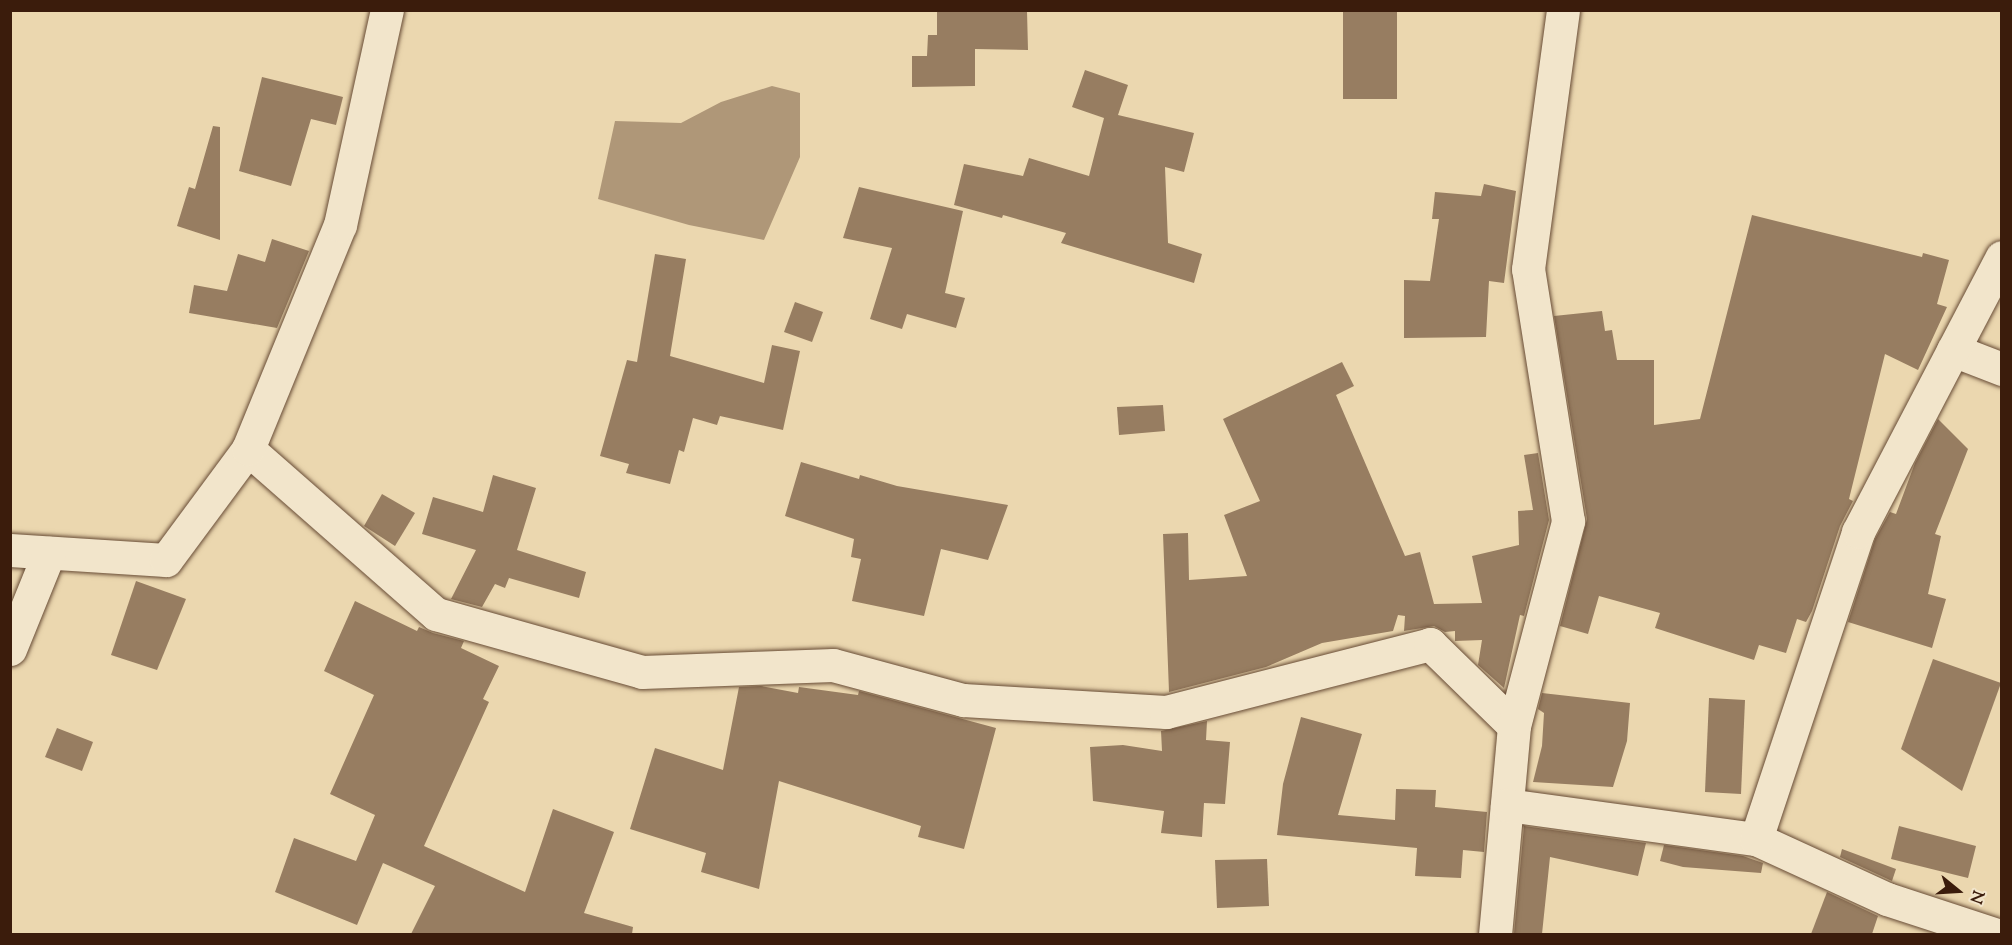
<!DOCTYPE html>
<html>
<head>
<meta charset="utf-8">
<style>
  body { margin:0 }
  #map { position:relative; width:2012px; height:945px; overflow:hidden; background:#ebd7af; font-family:"Sorts Mill Goudy",serif }
  div>[style] { position:absolute }
  .water>* { inset:0; background:#af9778 }
  .building>* { inset:0; background:#977d61 }
  .roads { filter:drop-shadow(0 0 2px #674b35) drop-shadow(0 0 2px #674b35) }
  .minor>* { height:33px; margin:-16.5px; padding:0 16.5px; transform-origin:16.5px; border-radius:16.5px; background:#f2e5cb }
  span { translate:-50% -50%; white-space:nowrap; text-align:center; line-height:1.15; -webkit-text-stroke:5px #f2e5cb; paint-order:stroke }
  .frame { position:absolute; inset:0; border:12px solid #3b1c0c; pointer-events:none }
  .north { position:absolute; left:1928px; top:861px; width:60px; height:60px; -webkit-text-stroke:4px #f2e5cb; paint-order:stroke; rotate:108deg; font-size:16px; font-weight:700; line-height:24px; text-align:center; color:#3b1c0c }
  .north::after { content:''; display:block; margin:auto; width:21px; height:27px; background:#3b1c0c; clip-path:polygon(50% 0,100% 100%,50% 72%,0 100%) }
</style>
</head>
<body>
<div id="map">
  <div class="water">
    <div style="clip-path:polygon(772px 86px,800px 93px,800px 157px,764px 240px,689px 225px,598px 199px,615px 121px,681px 123px,721px 102px)"></div>
  </div>
  <div class="building">
    <div style="clip-path:polygon(937px 10px,1027px 11px,1028px 50px,975px 49px,975px 86px,912px 87px,912px 56px,927px 56px,928px 35px,937px 35px)"></div>
    <div style="clip-path:polygon(1343px 10px,1397px 10px,1397px 99px,1343px 99px)"></div>
    <div style="clip-path:polygon(1085px 70px,1128px 85px,1118px 115px,1194px 133px,1184px 172px,1165px 167px,1168px 243px,1202px 254px,1194px 283px,1061px 243px,1066px 233px,1003px 215px,1002px 218px,954px 205px,964px 164px,1023px 176px,1029px 158px,1089px 176px,1104px 118px,1072px 107px)"></div>
    <div style="clip-path:polygon(262px 77px,343px 97px,336px 125px,311px 119px,291px 186px,239px 171px)"></div>
    <div style="clip-path:polygon(213px 126px,220px 127px,220px 240px,177px 226px,189px 187px,195px 189px)"></div>
    <div style="clip-path:polygon(1484px 184px,1516px 191px,1504px 283px,1489px 281px,1486px 337px,1404px 338px,1404px 280px,1430px 281px,1439px 219px,1432px 219px,1435px 192px,1481px 196px)"></div>
    <div style="clip-path:polygon(859px 187px,963px 211px,945px 293px,965px 298px,956px 328px,907px 314px,902px 329px,870px 319px,892px 248px,843px 238px)"></div>
    <div style="clip-path:polygon(1752px 215px,1922px 257px,1923px 253px,1949px 260px,1937px 304px,1947px 307px,1918px 370px,1885px 354px,1849px 499px,1853px 501px,1840px 526px,1812px 611px,1806px 622px,1797px 619px,1786px 653px,1759px 645px,1754px 660px,1655px 628px,1660px 613px,1599px 596px,1588px 634px,1560px 626px,1587px 519px,1554px 316px,1602px 311px,1605px 331px,1612px 330px,1617px 360px,1654px 360px,1654px 425px,1700px 419px)"></div>
    <div style="clip-path:polygon(272px 239px,309px 251px,277px 328px,189px 313px,194px 285px,227px 291px,238px 254px,265px 262px)"></div>
    <div style="clip-path:polygon(655px 254px,686px 259px,670px 356px,764px 383px,772px 345px,800px 351px,783px 430px,720px 416px,717px 425px,693px 418px,684px 452px,679px 450px,670px 484px,626px 473px,629px 464px,600px 456px,627px 360px,637px 362px)"></div>
    <div style="clip-path:polygon(795px 302px,823px 312px,812px 342px,784px 332px)"></div>
    <div style="clip-path:polygon(1342px 362px,1354px 386px,1336px 395px,1405px 556px,1420px 552px,1434px 604px,1482px 603px,1472px 556px,1519px 545px,1518px 511px,1533px 510px,1524px 455px,1538px 453px,1549px 520px,1524px 616px,1520px 615px,1504px 688px,1478px 665px,1482px 640px,1455px 641px,1455px 631px,1445px 632px,1434px 626px,1404px 631px,1405px 616px,1398px 615px,1393px 631px,1322px 643px,1266px 667px,1169px 692px,1163px 534px,1188px 533px,1189px 580px,1247px 576px,1224px 515px,1260px 501px,1223px 419px)"></div>
    <div style="clip-path:polygon(1163px 405px,1165px 431px,1119px 435px,1117px 407px)"></div>
    <div style="clip-path:polygon(1938px 419px,1968px 449px,1935px 534px,1941px 536px,1928px 594px,1946px 599px,1932px 648px,1848px 622px,1875px 539px,1890px 512px,1896px 514px,1915px 463px)"></div>
    <div style="clip-path:polygon(801px 462px,859px 479px,860px 475px,897px 486px,1008px 505px,988px 560px,941px 549px,924px 616px,852px 601px,861px 559px,851px 557px,854px 539px,785px 516px)"></div>
    <div style="clip-path:polygon(493px 475px,536px 488px,517px 550px,586px 572px,579px 598px,509px 578px,505px 588px,495px 584px,482px 607px,451px 599px,476px 550px,422px 534px,433px 497px,483px 512px)"></div>
    <div style="clip-path:polygon(382px 494px,415px 513px,395px 546px,364px 526px)"></div>
    <div style="clip-path:polygon(136px 581px,186px 599px,157px 670px,111px 655px)"></div>
    <div style="clip-path:polygon(355px 601px,417px 631px,419px 627px,433px 633px,464px 641px,461px 648px,499px 666px,483px 699px,489px 702px,424px 846px,525px 892px,553px 809px,614px 832px,584px 913px,633px 927px,632px 934px,411px 934px,435px 886px,383px 863px,357px 925px,275px 892px,294px 838px,356px 861px,375px 815px,330px 794px,374px 695px,324px 671px)"></div>
    <div style="clip-path:polygon(1933px 659px,2001px 683px,1962px 791px,1901px 749px)"></div>
    <div style="clip-path:polygon(761px 686px,798px 693px,799px 687px,858px 695px,859px 691px,996px 728px,964px 849px,918px 837px,921px 826px,779px 781px,759px 889px,701px 872px,706px 853px,630px 829px,655px 748px,723px 770px,739px 687px)"></div>
    <div style="clip-path:polygon(1542px 693px,1630px 703px,1627px 741px,1613px 787px,1533px 782px,1542px 746px,1544px 713px,1538px 709px)"></div>
    <div style="clip-path:polygon(1709px 698px,1745px 700px,1741px 794px,1705px 792px)"></div>
    <div style="clip-path:polygon(1301px 717px,1362px 734px,1338px 815px,1395px 820px,1396px 789px,1436px 790px,1435px 807px,1487px 812px,1484px 852px,1463px 850px,1461px 878px,1415px 876px,1417px 848px,1277px 835px,1283px 784px)"></div>
    <div style="clip-path:polygon(1207px 721px,1206px 740px,1230px 742px,1225px 804px,1204px 803px,1202px 837px,1161px 833px,1164px 811px,1093px 801px,1090px 747px,1123px 745px,1162px 751px,1161px 731px)"></div>
    <div style="clip-path:polygon(57px 728px,93px 742px,82px 771px,45px 757px)"></div>
    <div style="clip-path:polygon(1524px 826px,1646px 843px,1638px 876px,1550px 857px,1542px 934px,1514px 934px)"></div>
    <div style="clip-path:polygon(1899px 826px,1976px 846px,1968px 878px,1891px 859px)"></div>
    <div style="clip-path:polygon(1664px 845px,1743px 856px,1763px 863px,1761px 873px,1683px 867px,1660px 861px)"></div>
    <div style="clip-path:polygon(1842px 849px,1896px 869px,1892px 881px,1840px 857px)"></div>
    <div style="clip-path:polygon(1267px 859px,1269px 906px,1217px 908px,1215px 860px)"></div>
    <div style="clip-path:polygon(1827px 892px,1878px 916px,1872px 934px,1811px 934px)"></div>
  </div>
  <div class="roads">
    <div class="minor">
      <div style="left:1953px;top:350px;width:53px;rotate:21.2deg"></div>
      <div style="left:248px;top:449px;width:250px;rotate:41.3deg"></div>
      <div style="left:436px;top:614px;width:214px;rotate:15.7deg"></div>
      <div style="left:642px;top:672px;width:191px;rotate:-2.1deg"></div>
      <div style="left:833px;top:665px;width:135px;rotate:15.1deg"></div>
      <div style="left:963px;top:700px;width:203px;rotate:3.4deg"></div>
      <div style="left:1166px;top:712px;width:273px;rotate:-14.4deg"></div>
      <div style="left:1430px;top:644px;width:117px;rotate:44.3deg"></div>
      <div style="left:1514px;top:726px;width:209px;rotate:95.2deg"></div>
      <div style="left:10px;top:550px;width:156px;rotate:3.7deg"></div>
      <div style="left:166px;top:560px;width:138px;rotate:-53.5deg"></div>
      <div style="left:248px;top:449px;width:242px;rotate:-67.7deg"></div>
      <div style="left:340px;top:225px;width:220px;rotate:-77.7deg"></div>
      <div style="left:10px;top:649px;width:104px;rotate:-67.9deg"></div>
      <div style="left:1514px;top:726px;width:212px;rotate:-75.2deg"></div>
      <div style="left:1568px;top:521px;width:255px;rotate:-99deg"></div>
      <div style="left:1528px;top:269px;width:261px;rotate:-82.3deg"></div>
      <div style="left:1507px;top:805px;width:251px;rotate:7.8deg"></div>
      <div style="left:1756px;top:839px;width:144px;rotate:24.6deg"></div>
      <div style="left:1887px;top:899px;width:113px;rotate:18.1deg"></div>
      <div style="left:1756px;top:839px;width:324px;rotate:-71.6deg"></div>
      <div style="left:1858px;top:532px;width:310px;rotate:-62.4deg"></div>
    </div>
  </div>
  <div class="frame"></div>
  <div class="north">N</div>
</div>
</body>
</html>
